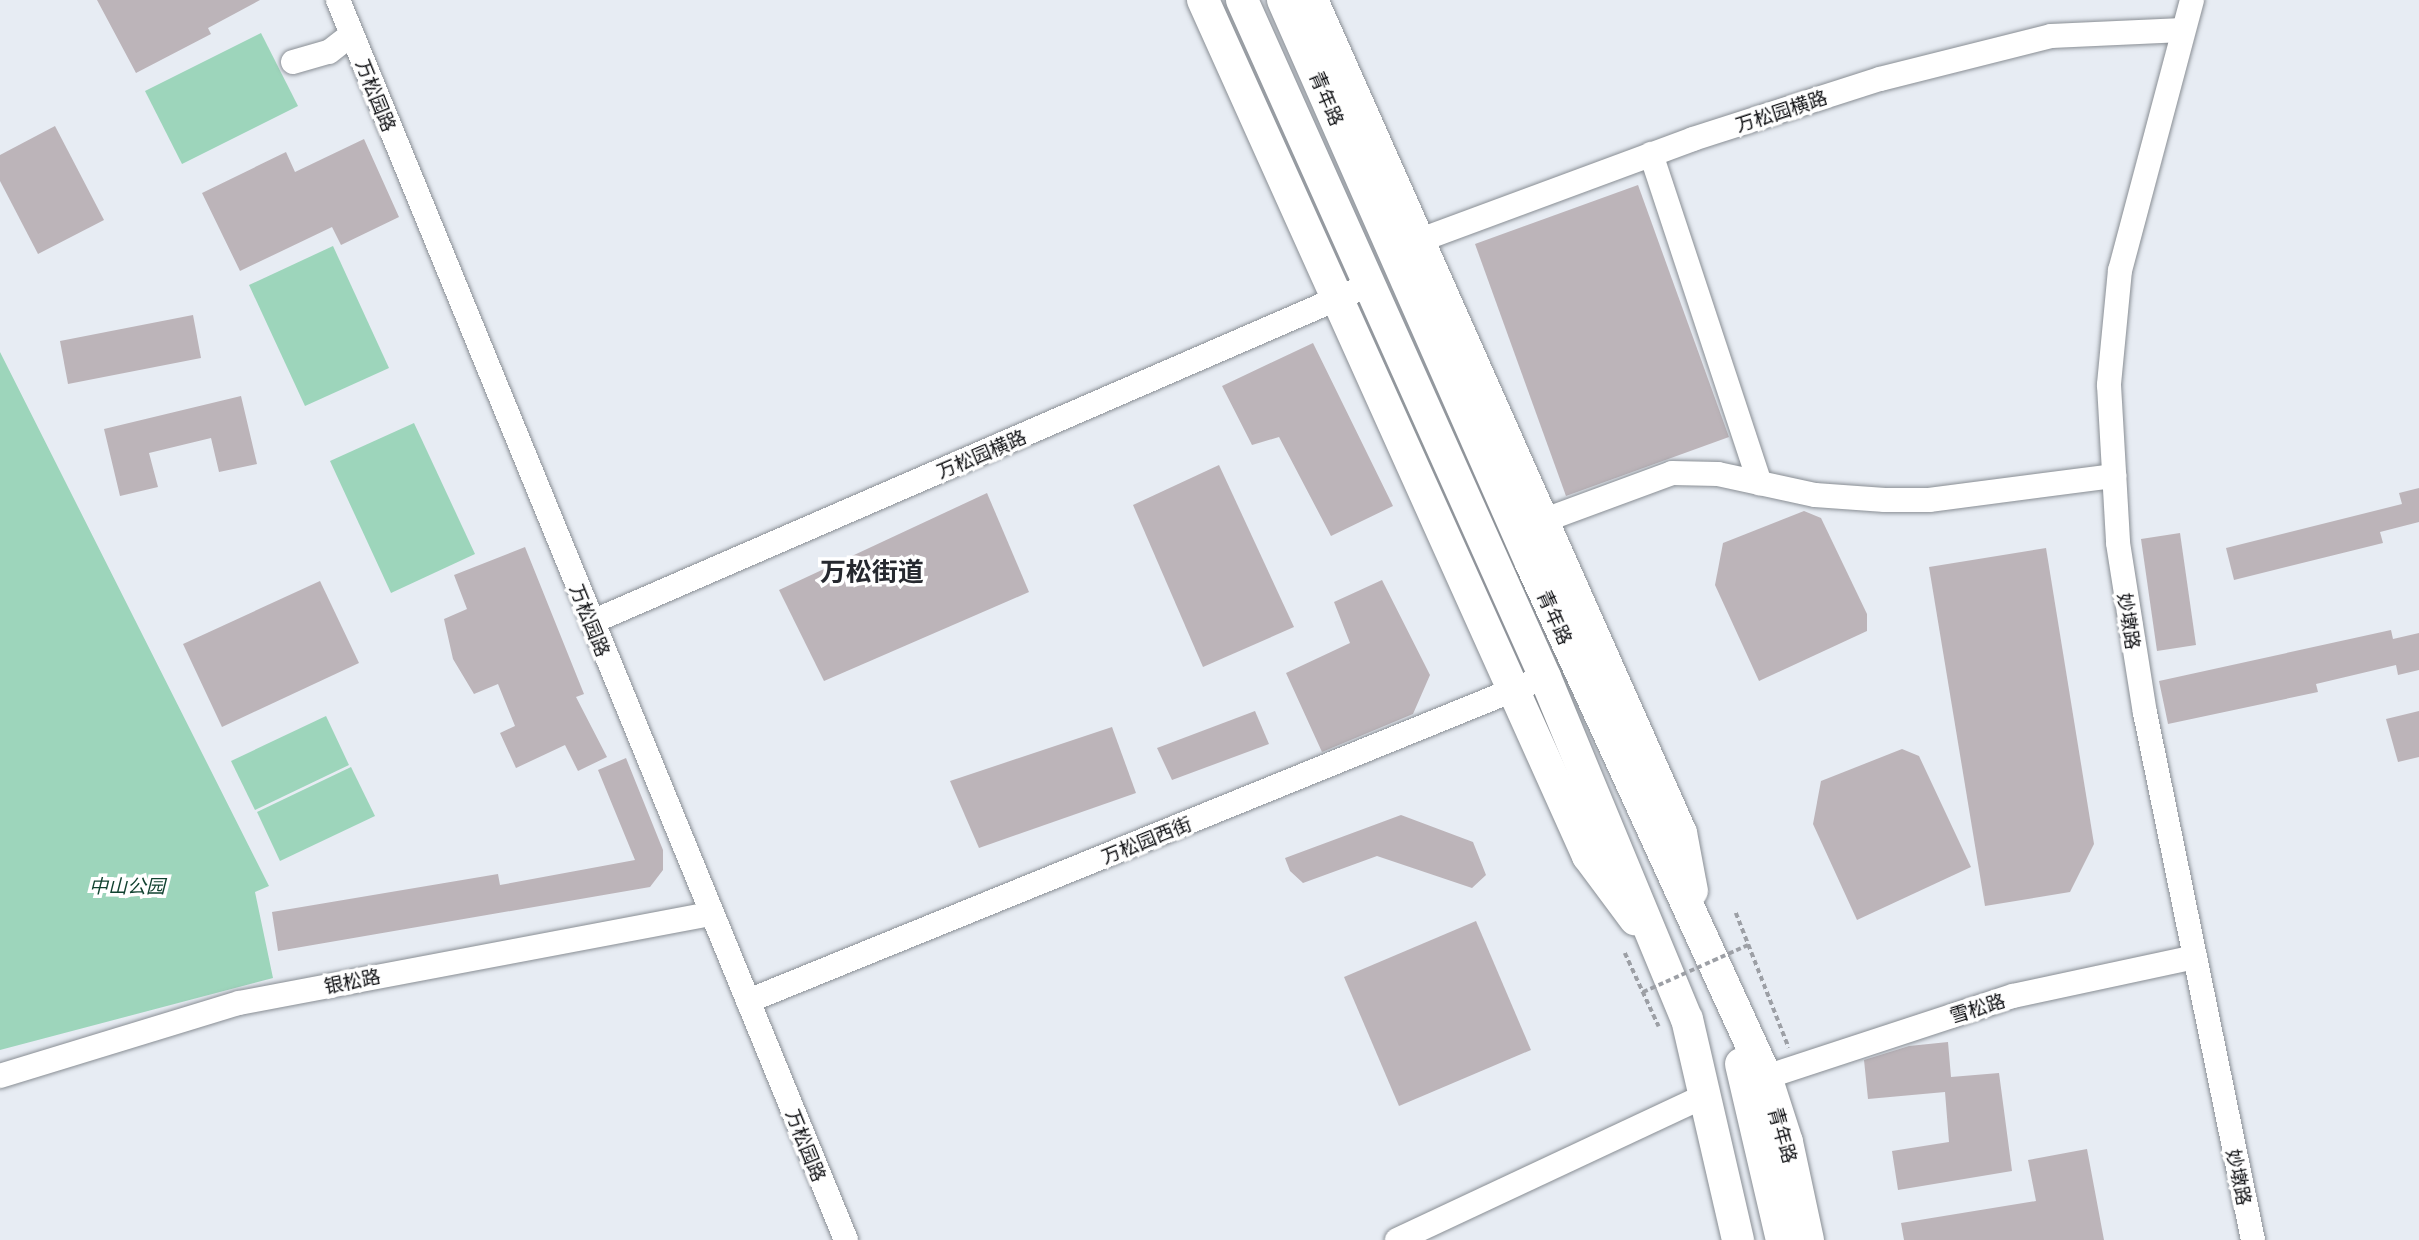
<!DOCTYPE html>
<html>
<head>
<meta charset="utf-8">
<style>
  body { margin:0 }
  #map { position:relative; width:2419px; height:1240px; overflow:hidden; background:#e7ecf3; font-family:Georgia,"Noto Sans SC",serif }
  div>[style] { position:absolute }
  .green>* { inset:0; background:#9dd5bb }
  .building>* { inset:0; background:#bcb4b9 }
  .path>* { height:3.5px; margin-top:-1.75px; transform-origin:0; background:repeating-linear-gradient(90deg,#9c9fa5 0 5px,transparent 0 8.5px) }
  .roads { filter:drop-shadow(0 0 2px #898e94) drop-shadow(0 0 2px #898e94) }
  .minor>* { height:24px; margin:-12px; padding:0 12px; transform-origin:12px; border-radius:12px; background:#fff }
  .major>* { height:32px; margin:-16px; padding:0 16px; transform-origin:16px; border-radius:16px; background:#fff }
  .path-bridge>* { height:3.5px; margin-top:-1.75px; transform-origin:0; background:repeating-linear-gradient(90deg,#9c9fa5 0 5px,transparent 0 8.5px) }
  span { translate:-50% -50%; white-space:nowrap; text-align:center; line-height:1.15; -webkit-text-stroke:7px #fff; paint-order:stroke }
  .street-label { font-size:19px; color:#0e0f12 }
  .park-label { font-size:19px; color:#114230; font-style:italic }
  .district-label { font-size:26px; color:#26292f; font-weight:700 }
</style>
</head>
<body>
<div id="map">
  <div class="green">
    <div style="clip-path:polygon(261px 33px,298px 106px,182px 164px,145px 91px)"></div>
    <div style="clip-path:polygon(333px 246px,389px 368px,305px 406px,249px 285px)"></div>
    <div style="clip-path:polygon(0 352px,269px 886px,255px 892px,273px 978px,0 1050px)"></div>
    <div style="clip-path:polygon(414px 423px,475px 554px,391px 593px,330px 461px)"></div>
    <div style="clip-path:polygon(326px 716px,349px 765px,255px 810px,231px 761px)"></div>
    <div style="clip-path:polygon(351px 767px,375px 816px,280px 861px,257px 812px)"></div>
  </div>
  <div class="building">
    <div style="clip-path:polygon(97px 0,260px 0,208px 28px,211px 34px,136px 73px)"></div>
    <div style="clip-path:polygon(55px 126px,104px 220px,38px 254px,0 181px,0 155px)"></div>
    <div style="clip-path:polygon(364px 139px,399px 217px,341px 245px,332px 227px,240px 271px,202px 193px,286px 152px,295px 172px)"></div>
    <div style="clip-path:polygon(1638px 185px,1729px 437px,1566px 496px,1475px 244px)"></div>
    <div style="clip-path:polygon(193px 315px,201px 358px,68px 384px,60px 341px)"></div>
    <div style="clip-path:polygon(1313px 343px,1393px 506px,1331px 536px,1279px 437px,1252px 445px,1222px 386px)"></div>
    <div style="clip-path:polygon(241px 396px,257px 464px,219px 472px,211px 438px,149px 453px,158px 487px,120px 496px,104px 429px)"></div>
    <div style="clip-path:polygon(1219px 465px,1294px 627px,1203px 667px,1133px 505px)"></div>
    <div style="clip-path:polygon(2419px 488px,2419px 522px,2380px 532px,2383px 543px,2234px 580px,2226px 548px,2402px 504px,2399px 493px)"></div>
    <div style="clip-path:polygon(987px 493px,1029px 592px,824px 681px,779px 590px)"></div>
    <div style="clip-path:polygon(1804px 511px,1821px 518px,1867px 614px,1867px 631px,1759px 681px,1715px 585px,1723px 543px)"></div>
    <div style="clip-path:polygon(2180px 533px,2196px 645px,2157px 651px,2141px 539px)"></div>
    <div style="clip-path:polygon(525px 547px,584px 694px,576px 697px,607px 757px,578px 771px,565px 745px,516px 768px,500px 733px,515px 726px,498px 684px,474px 694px,453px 659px,444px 619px,467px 609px,454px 575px)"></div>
    <div style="clip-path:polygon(2046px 548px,2094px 844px,2070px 892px,1985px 906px,1929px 567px)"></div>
    <div style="clip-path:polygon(1382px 580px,1430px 675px,1413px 714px,1322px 752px,1286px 673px,1350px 643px,1334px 602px)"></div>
    <div style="clip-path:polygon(320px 581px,359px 663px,222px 727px,183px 644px)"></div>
    <div style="clip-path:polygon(2391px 630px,2393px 639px,2419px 633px,2419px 670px,2398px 675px,2396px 665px,2316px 684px,2318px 692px,2168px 724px,2159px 681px)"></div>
    <div style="clip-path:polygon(1255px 711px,1269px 744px,1172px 780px,1157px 748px)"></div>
    <div style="clip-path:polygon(2419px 711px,2419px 757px,2398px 762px,2386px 719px)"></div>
    <div style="clip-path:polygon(1112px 727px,1136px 793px,979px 848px,950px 781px)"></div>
    <div style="clip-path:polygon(1902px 749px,1919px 756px,1971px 867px,1857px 920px,1813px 824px,1821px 781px)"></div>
    <div style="clip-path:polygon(626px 758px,663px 850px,663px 870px,650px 887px,278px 951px,272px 912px,498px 874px,500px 885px,635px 860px,598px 770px)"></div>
    <div style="clip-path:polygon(1401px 815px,1473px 842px,1486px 875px,1472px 888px,1377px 856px,1303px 883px,1290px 871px,1285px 858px)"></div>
    <div style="clip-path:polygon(1476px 921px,1531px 1050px,1399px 1106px,1344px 977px)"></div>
    <div style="clip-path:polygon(1948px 1042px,1951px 1077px,1999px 1073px,2012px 1171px,1898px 1190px,1892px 1151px,1949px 1142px,1945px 1092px,1868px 1099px,1864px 1060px,1909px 1046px)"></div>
    <div style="clip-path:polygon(2087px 1149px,2104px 1240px,1904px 1240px,1901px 1223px,2036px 1201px,2028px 1160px)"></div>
  </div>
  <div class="path">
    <div style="left:1736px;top:913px;width:145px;rotate:68.6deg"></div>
    <div style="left:1625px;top:953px;width:81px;rotate:65.3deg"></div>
  </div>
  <div class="roads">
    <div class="minor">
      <div style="left:338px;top:0;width:1340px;rotate:67.72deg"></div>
      <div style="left:2192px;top:0;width:279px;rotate:104.9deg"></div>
      <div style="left:2120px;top:270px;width:116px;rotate:95.5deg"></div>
      <div style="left:2109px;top:385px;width:158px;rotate:86.7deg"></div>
      <div style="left:2118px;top:543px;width:172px;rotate:81deg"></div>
      <div style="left:2145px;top:713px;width:538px;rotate:78.42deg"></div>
      <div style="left:293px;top:62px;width:37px;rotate:-16deg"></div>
      <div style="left:329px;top:52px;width:29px;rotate:-38deg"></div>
      <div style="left:1651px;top:154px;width:347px;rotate:71.7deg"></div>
      <div style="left:1404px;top:246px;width:308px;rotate:-20.3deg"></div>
      <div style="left:1693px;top:139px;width:196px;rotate:-17.8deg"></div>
      <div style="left:1880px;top:79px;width:176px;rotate:-14.1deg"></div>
      <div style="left:2051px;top:36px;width:132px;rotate:-2.6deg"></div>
      <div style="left:1545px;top:520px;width:135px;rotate:-20.3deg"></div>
      <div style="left:1672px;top:473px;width:46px;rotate:1.2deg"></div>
      <div style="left:1718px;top:474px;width:99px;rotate:12.2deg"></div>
      <div style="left:1815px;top:495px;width:70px;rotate:4.1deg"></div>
      <div style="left:1885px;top:500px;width:44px"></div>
      <div style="left:1929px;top:500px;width:187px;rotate:-7.4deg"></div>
      <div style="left:592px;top:622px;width:849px;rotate:-23.46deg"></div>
      <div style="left:748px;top:1001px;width:860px;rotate:-22.12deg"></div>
      <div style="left:0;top:1076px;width:250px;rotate:-17deg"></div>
      <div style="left:239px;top:1003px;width:480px;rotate:-10.7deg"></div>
      <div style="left:1766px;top:1077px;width:260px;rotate:-18.2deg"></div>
      <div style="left:2013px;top:996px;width:186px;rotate:-12.1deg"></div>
      <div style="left:1397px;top:1240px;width:339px;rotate:-25.1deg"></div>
    </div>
    <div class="major">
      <div style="left:1203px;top:0;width:939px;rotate:65.78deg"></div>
      <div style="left:1588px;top:856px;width:79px;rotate:53.3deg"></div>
      <div style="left:1242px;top:0;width:742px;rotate:65.89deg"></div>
      <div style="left:1545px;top:677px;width:370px;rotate:67.5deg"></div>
      <div style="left:1687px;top:1019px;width:227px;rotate:77deg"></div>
      <div style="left:1283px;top:0;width:615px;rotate:66.23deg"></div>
      <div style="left:1531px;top:563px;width:565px;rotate:65.43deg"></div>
      <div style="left:1766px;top:1077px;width:68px;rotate:72.1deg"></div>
      <div style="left:1787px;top:1142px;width:100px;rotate:77.9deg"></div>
      <div style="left:1312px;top:0;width:911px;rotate:66.11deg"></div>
      <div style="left:1681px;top:833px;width:59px;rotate:79.3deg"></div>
      <div style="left:1741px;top:1064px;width:181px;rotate:76.9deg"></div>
    </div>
  </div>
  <div class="path-bridge">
    <div style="left:1643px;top:992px;width:115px;rotate:-24.1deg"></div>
  </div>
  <div class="street-label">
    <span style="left:377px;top:95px;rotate:68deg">万松园路</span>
    <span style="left:1328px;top:98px;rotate:67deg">青年路</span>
    <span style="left:1781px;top:110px;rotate:-18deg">万松园横路</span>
    <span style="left:981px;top:453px;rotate:-23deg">万松园横路</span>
    <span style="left:1556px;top:617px;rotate:66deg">青年路</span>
    <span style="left:591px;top:620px;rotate:68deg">万松园路</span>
    <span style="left:2130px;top:621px;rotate:81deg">妙墩路</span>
    <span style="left:1146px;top:839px;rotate:-22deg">万松园西街</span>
    <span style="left:352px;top:980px;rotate:-11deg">银松路</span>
    <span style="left:1977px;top:1007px;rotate:-17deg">雪松路</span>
    <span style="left:1784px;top:1135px;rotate:74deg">青年路</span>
    <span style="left:807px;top:1145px;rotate:68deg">万松园路</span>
    <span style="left:2240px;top:1177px;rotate:78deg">妙墩路</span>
  </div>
  <div class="park-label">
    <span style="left:127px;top:885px">中山公园</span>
  </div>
  <div class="district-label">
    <span style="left:872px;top:570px">万松街道</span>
  </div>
</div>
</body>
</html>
